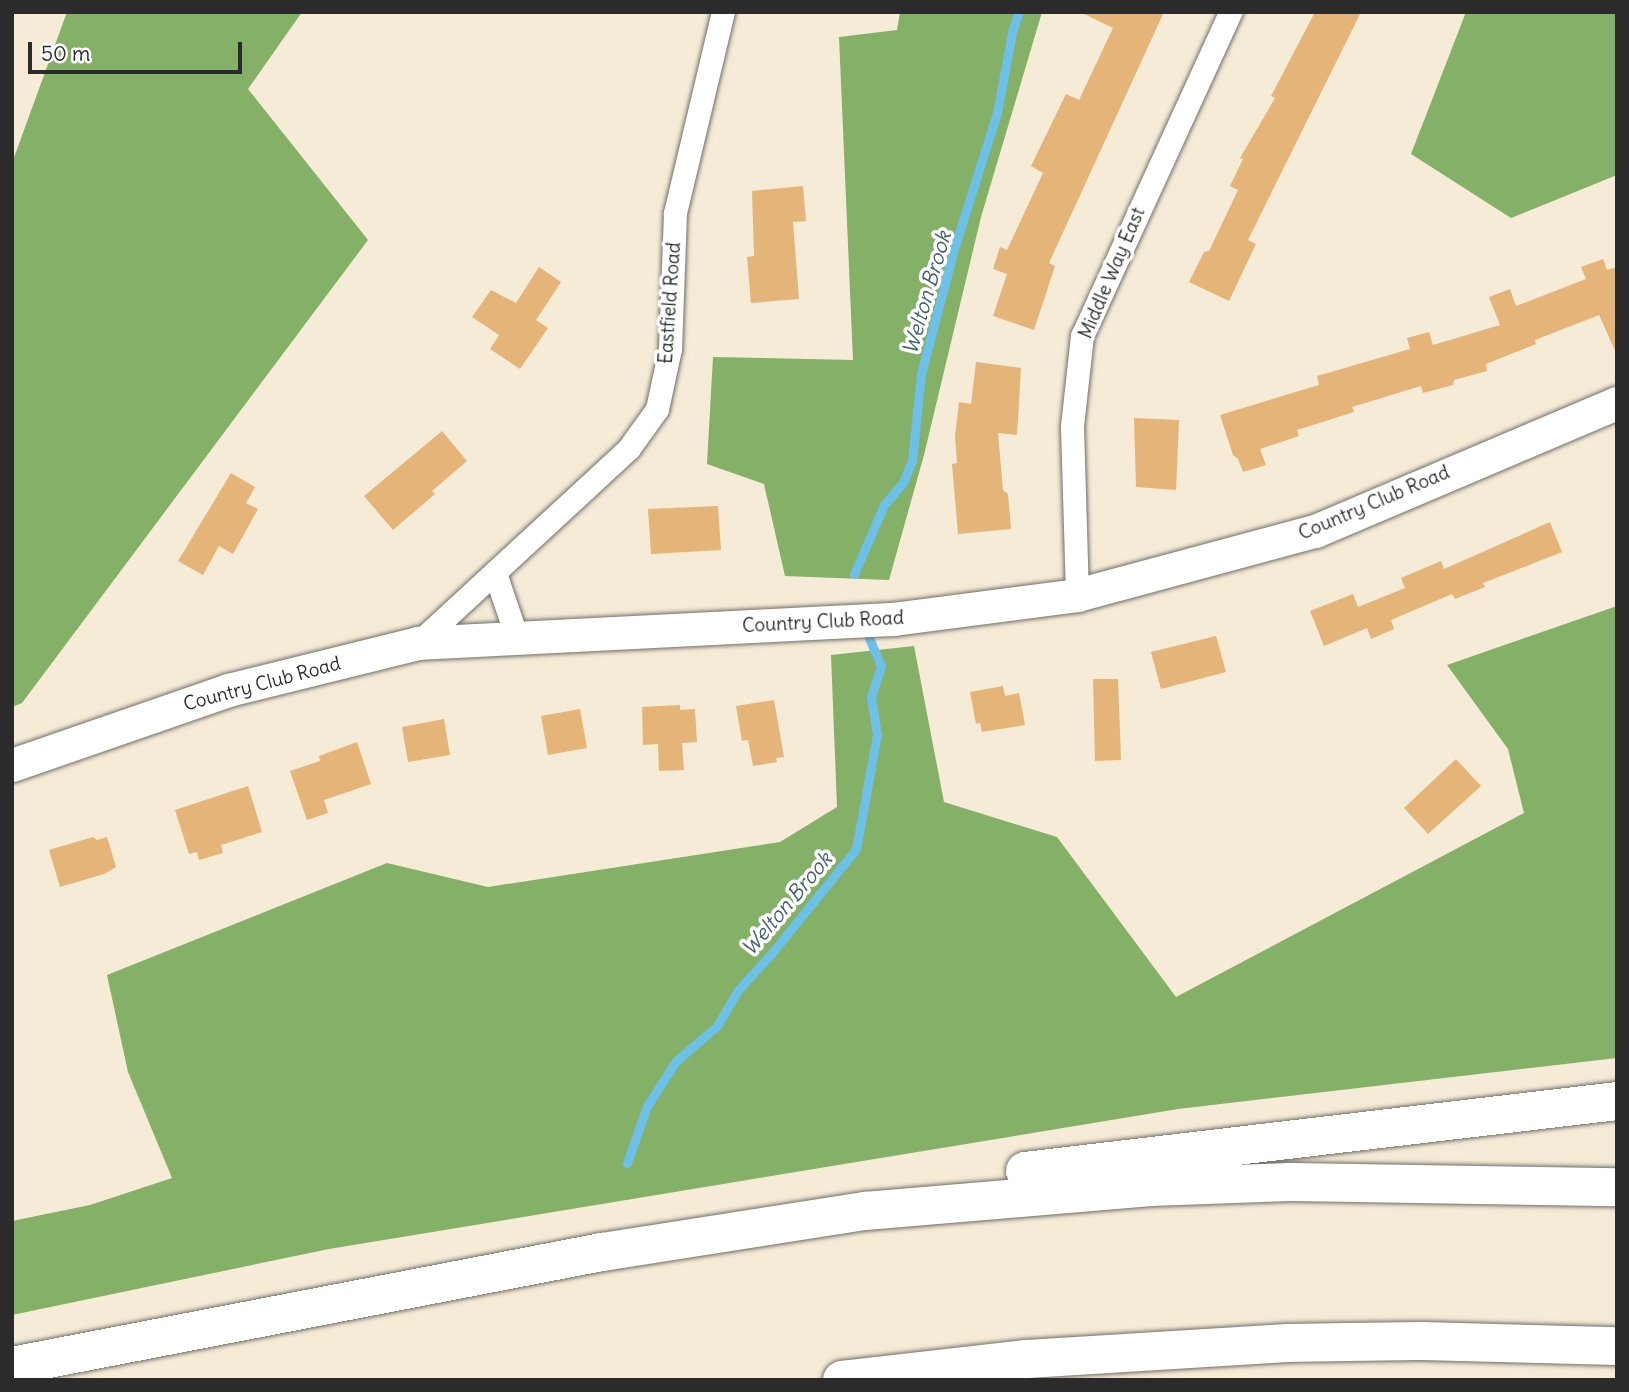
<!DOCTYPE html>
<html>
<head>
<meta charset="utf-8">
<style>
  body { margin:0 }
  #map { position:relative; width:1629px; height:1392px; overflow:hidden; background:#f5ebd7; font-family:Delius,sans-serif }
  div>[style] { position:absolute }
  .forest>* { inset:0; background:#84b068 }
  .stream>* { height:9px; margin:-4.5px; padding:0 4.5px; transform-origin:4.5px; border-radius:4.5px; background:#6dc1e9 }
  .building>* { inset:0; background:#e4b479 }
  .roads { filter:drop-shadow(0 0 2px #726e67) drop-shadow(0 0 2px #726e67) }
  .street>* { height:23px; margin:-11.5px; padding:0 11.5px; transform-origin:11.5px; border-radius:11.5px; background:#fff }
  .secondary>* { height:33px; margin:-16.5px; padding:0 16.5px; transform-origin:16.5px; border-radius:16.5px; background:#fff }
  .highway>* { height:38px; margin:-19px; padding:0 19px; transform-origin:19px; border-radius:19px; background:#fff }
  span { translate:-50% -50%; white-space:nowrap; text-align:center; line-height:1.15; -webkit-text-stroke:7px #fff; paint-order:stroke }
  .street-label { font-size:19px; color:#2b2b2b }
  .water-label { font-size:21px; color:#42606e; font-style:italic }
  .frame { position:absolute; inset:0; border:14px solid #2b2b2b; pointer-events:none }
  .scale { position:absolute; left:28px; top:42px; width:214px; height:32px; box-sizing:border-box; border:4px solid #2b2b2b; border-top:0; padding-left:9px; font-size:21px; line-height:24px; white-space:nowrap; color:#2b2b2b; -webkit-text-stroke:5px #fff; paint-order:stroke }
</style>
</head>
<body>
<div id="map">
  <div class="forest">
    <div style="clip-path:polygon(67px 12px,302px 12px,248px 89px,368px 240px,22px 703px,12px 707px,12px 163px)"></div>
    <div style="clip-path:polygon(900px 12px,1042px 12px,981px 217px,924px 455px,889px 580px,785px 576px,764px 484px,707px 464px,713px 357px,853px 360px,839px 37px,897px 30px)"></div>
    <div style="clip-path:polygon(1466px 12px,1617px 12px,1617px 175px,1511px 218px,1411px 154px)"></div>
    <div style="clip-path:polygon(1617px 606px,1617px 1058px,1178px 1109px,329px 1249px,12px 1315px,12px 1221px,90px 1205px,172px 1178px,128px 1072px,107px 975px,387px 863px,488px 887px,780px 842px,837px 807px,831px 655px,914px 646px,944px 802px,1057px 837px,1176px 997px,1524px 813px,1508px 749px,1447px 665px)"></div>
  </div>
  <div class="stream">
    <div style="left:854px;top:574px;width:75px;rotate:-66.5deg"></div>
    <div style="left:884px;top:505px;width:30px;rotate:-50deg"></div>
    <div style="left:903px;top:482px;width:23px;rotate:-67deg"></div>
    <div style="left:912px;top:461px;width:87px;rotate:-84.1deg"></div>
    <div style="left:921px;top:374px;width:129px;rotate:-75.2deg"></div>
    <div style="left:954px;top:249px;width:143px;rotate:-72.5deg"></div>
    <div style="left:997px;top:113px;width:82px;rotate:-79.5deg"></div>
    <div style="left:1012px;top:32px;width:21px;rotate:-71deg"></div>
    <div style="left:627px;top:1163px;width:60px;rotate:-70.7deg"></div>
    <div style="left:647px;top:1106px;width:54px;rotate:-57.2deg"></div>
    <div style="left:676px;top:1061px;width:54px;rotate:-40.5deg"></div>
    <div style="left:717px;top:1026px;width:42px;rotate:-59.7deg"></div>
    <div style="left:738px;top:990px;width:49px;rotate:-47.5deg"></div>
    <div style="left:771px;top:954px;width:135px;rotate:-51deg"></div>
    <div style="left:856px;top:849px;width:116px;rotate:-79.6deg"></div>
    <div style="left:877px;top:735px;width:38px;rotate:-99deg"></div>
    <div style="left:871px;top:697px;width:33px;rotate:-72deg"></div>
    <div style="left:881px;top:666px;width:33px;rotate:-113deg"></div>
  </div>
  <div class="building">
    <div style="clip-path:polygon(1080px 12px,1164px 12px,1049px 263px,1055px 266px,1034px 330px,993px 316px,1007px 274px,993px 269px,1000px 247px,1007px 250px,1043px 173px,1031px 166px,1066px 94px,1079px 100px,1113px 28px)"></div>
    <div style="clip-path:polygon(1315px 12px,1361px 12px,1248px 240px,1256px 244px,1229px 301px,1189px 282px,1204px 252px,1209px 251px,1238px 190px,1230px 186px,1243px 159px,1240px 158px,1275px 98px,1271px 96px)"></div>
    <div style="clip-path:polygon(803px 186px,806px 221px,793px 222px,799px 299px,751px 303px,747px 257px,754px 256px,752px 191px)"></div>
    <div style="clip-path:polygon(1603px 259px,1607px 270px,1617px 267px,1617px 355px,1599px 315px,1535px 340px,1536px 344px,1486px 364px,1487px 371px,1454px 380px,1453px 385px,1423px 393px,1421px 386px,1352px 407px,1354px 412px,1297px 430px,1299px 436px,1260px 449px,1266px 465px,1243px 472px,1238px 459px,1233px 455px,1220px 415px,1319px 385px,1317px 376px,1410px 349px,1407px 338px,1429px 332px,1433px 345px,1500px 325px,1489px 297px,1510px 289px,1516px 306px,1586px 279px,1581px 267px)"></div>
    <div style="clip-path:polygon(539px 267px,561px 282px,536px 320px,548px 328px,520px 369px,490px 349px,499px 335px,472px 317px,491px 290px,516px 303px)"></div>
    <div style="clip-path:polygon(976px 362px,1021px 368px,1017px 435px,998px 433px,1003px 490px,1008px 494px,1011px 529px,958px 534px,952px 464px,957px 463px,955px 436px,959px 402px,971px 404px)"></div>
    <div style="clip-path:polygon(1134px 418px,1179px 420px,1176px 490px,1136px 487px)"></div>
    <div style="clip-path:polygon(442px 431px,467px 461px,432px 491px,435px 494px,393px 530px,364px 496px)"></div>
    <div style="clip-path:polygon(231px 473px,255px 487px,246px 503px,258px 509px,233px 554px,219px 546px,203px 575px,178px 561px)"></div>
    <div style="clip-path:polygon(718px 506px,721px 550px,651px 554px,648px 509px)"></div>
    <div style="clip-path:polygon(1550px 522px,1562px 552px,1483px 583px,1485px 587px,1455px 599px,1452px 594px,1391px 620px,1394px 629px,1371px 639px,1367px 628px,1324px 646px,1310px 611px,1353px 594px,1358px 607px,1405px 588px,1401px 578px,1441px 561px,1444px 569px)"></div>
    <div style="clip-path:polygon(1216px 636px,1226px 672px,1161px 689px,1151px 652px)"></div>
    <div style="clip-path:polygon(1093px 679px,1118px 679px,1121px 760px,1095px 761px)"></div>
    <div style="clip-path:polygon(1003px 686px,1005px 696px,1019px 693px,1025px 725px,982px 732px,980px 723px,976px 724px,970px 692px)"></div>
    <div style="clip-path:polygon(774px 700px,784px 757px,776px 758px,777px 762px,753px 766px,748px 740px,742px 741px,736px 706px)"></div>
    <div style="clip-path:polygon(680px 705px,680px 710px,695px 709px,697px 742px,682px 743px,684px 770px,659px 771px,658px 744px,643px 745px,642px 707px)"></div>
    <div style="clip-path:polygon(580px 709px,587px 748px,548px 755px,541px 716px)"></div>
    <div style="clip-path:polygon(444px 719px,450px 755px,408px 762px,402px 727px)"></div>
    <div style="clip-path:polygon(357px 742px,371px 784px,324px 800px,328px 813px,307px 820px,290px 771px,320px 761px,319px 756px)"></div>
    <div style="clip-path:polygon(1456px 759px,1481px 786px,1428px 834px,1404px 808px)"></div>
    <div style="clip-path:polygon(248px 786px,262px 832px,221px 845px,223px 853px,199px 860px,197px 852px,189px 854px,175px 810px)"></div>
    <div style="clip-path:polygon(93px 837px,97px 840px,107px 837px,116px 867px,104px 874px,60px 887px,49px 850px)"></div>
  </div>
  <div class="roads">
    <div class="street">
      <div style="left:495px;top:573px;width:69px;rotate:71.3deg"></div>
      <div style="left:1077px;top:595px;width:169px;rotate:-91.7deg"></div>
      <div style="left:1072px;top:426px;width:91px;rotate:-83.7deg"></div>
      <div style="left:1082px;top:336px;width:356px;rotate:-65.4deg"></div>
      <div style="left:418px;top:643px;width:287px;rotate:-42.7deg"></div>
      <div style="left:629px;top:448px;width:48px;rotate:-54.3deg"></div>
      <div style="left:657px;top:409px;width:61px;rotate:-77.8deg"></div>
      <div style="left:670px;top:349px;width:136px;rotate:-87.9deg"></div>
      <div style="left:675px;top:213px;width:207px;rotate:-76.6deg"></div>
    </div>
    <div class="secondary">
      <div style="left:12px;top:765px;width:229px;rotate:-19.1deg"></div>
      <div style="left:228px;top:690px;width:196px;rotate:-13.9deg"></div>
      <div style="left:418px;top:643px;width:476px;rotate:-2.9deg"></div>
      <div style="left:893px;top:619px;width:186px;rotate:-7.4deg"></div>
      <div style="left:1077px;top:595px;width:246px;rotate:-15.1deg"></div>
      <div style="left:1315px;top:531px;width:328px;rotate:-23deg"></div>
    </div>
    <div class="highway">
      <div style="left:1025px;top:1171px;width:596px;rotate:-6.74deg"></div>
      <div style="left:12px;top:1366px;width:601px;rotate:-10.94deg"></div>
      <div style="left:602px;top:1252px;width:266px;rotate:-8.9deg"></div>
      <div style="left:865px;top:1211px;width:287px;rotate:-4.8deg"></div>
      <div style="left:1151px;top:1187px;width:139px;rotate:-2.1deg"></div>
      <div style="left:1290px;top:1182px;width:327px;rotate:0.9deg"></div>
      <div style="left:842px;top:1380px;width:186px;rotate:-6.5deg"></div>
      <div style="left:1027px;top:1359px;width:261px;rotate:-3.5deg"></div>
      <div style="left:1288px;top:1343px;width:133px;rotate:-0.9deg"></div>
      <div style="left:1421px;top:1341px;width:196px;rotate:1.5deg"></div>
    </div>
  </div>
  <div class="street-label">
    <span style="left:1112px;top:273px;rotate:-67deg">Middle Way East</span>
    <span style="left:670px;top:303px;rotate:-86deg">Eastfield Road</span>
    <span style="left:1374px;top:503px;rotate:-23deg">Country Club Road</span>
    <span style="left:823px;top:622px;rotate:-3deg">Country Club Road</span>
    <span style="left:262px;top:684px;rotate:-15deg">Country Club Road</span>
  </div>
  <div class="water-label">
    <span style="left:927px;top:293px;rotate:-74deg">Welton Brook</span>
    <span style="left:787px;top:904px;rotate:-50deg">Welton Brook</span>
  </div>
  <div class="frame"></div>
  <div class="scale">50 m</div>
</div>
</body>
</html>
